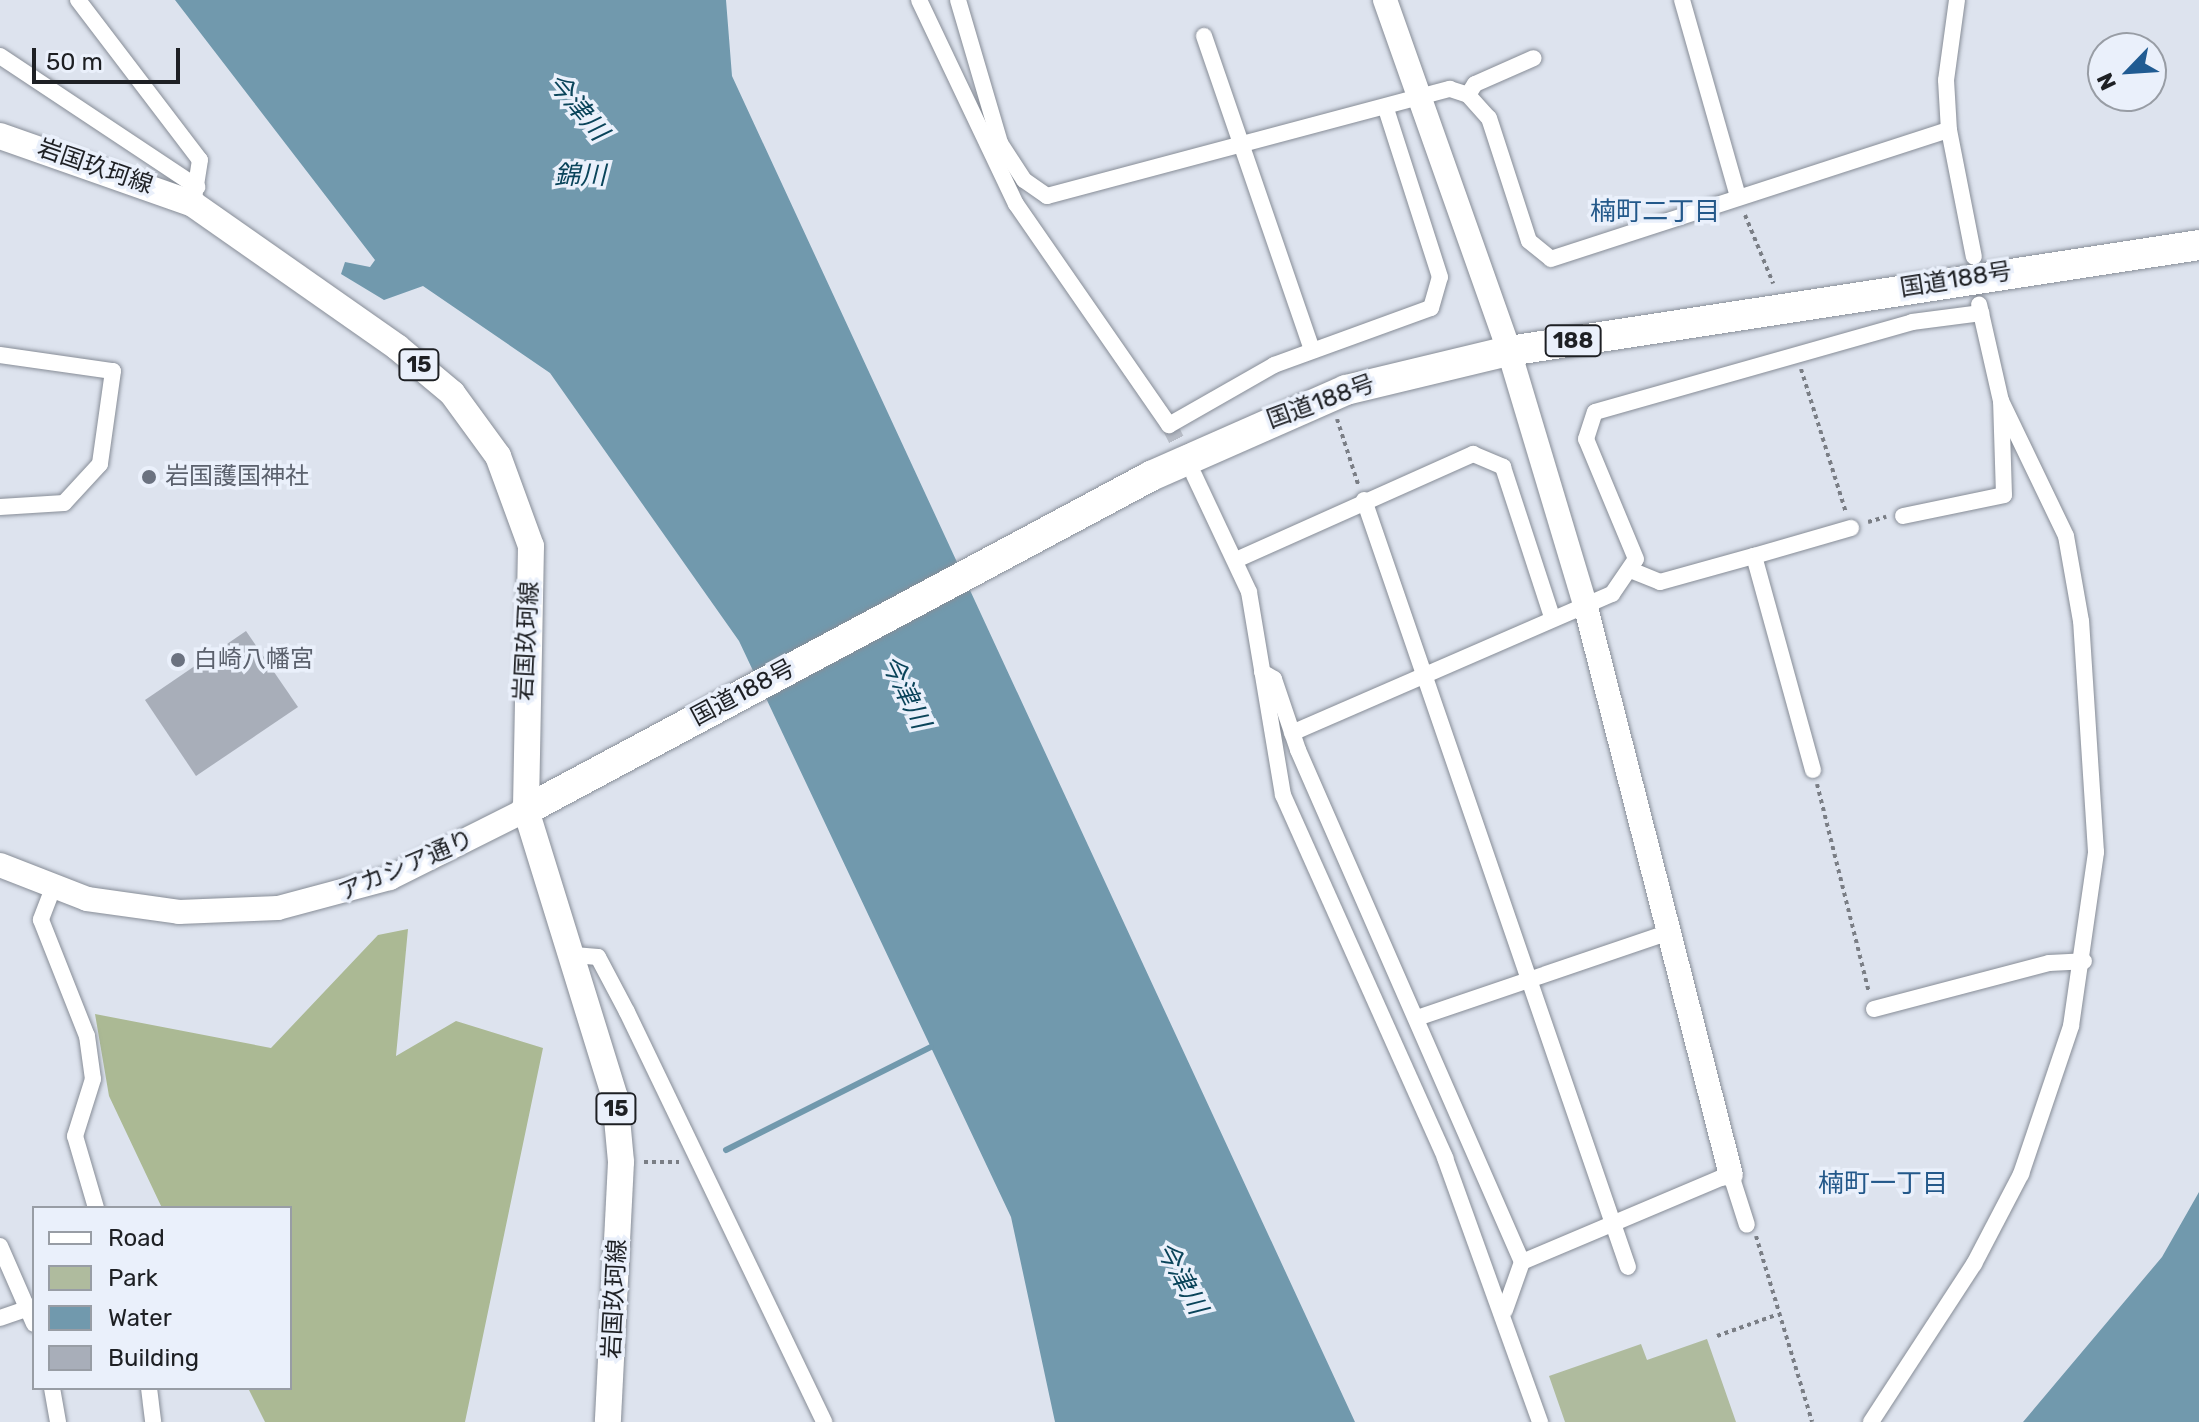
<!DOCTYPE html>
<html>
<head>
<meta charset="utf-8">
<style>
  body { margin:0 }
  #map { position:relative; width:2199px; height:1422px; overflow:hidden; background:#dde3ee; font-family:Rubik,"Noto Sans JP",sans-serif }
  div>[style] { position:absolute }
  .green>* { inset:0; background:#afbb9e }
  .forest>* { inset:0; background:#abb994 }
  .water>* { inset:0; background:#7199ad }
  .stream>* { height:6px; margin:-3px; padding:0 3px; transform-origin:3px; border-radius:3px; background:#7199ad }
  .building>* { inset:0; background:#a8aeb9 }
  .street-tunnel>* { height:16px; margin-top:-8px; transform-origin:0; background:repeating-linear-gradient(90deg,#b7bcc6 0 16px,transparent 0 24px) }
  .path>* { height:4px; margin-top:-2px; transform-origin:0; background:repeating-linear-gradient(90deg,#7a7e85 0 4px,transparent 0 8px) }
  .roads { filter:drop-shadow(0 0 2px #878d97) drop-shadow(0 0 2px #878d97) }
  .street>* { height:16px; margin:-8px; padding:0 8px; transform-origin:8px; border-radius:8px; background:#fff }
  .secondary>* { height:24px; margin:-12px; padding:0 12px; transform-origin:12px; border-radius:12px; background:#fff }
  .primary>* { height:26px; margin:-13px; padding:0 13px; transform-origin:13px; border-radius:13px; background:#fff }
  .highway>* { height:30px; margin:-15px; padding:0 15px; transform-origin:15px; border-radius:15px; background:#fff }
  .dots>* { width:22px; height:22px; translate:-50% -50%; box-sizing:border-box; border:4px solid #eaf0fb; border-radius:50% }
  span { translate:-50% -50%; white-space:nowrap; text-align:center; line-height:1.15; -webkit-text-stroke:7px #eaf0fb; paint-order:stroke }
  .shield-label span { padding:2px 6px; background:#eaf0fb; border:2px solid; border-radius:6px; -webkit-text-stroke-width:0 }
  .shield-label { font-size:22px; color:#1e2024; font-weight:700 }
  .street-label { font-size:24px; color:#1e2024 }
  .worship-label { font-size:24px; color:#5b616d }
  .left { translate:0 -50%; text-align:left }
  .water-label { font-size:26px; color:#0a445a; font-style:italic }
  .neighbourhood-label { font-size:26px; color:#23588a }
  .legend { position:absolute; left:32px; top:1206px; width:260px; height:184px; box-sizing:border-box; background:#eaf0fb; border:2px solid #989da5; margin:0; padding:10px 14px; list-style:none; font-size:24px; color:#1e2024 }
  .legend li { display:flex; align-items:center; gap:16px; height:40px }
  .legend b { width:40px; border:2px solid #989da5 }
  .north { position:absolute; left:2087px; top:32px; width:80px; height:80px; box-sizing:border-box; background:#eaf0fb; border:2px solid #989da5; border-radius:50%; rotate:245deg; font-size:22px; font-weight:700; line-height:32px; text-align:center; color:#1e2024 }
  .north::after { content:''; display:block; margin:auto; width:28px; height:36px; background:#205b92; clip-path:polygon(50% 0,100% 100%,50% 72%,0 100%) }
  .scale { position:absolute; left:32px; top:48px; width:148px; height:36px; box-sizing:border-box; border:4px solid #1e2024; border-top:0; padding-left:10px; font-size:24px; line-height:28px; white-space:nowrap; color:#1e2024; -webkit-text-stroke:6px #eaf0fb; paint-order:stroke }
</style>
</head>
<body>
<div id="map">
  <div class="green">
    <div style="clip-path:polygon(1707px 1339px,1736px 1422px,1565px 1422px,1549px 1376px,1641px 1344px,1647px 1360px)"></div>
  </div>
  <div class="forest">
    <div style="clip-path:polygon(408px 929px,396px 1056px,456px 1021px,543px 1048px,465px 1422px,265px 1422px,248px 1388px,290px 1388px,290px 1208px,162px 1208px,109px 1096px,95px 1014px,271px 1048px,378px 935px)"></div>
  </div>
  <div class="water">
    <div style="clip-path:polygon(175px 0,726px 0,732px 76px,1355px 1422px,1055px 1422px,1011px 1217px,739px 641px,550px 373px,423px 286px,384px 300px,341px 274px,345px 262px,370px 267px,375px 260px)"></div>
    <div style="clip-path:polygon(2199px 1192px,2199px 1422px,2023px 1422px,2162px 1257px)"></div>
  </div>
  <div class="stream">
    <div style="left:726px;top:1150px;width:229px;rotate:-26.7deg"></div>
  </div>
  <div class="building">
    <div style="clip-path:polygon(246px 631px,298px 707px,196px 776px,145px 700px)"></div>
  </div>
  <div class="street-tunnel">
    <div style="left:1169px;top:425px;width:47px;rotate:63.4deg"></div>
  </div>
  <div class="path">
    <div style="left:1745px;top:215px;width:74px;rotate:67.6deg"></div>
    <div style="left:1801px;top:369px;width:151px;rotate:72.6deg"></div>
    <div style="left:1337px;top:419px;width:71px;rotate:72.1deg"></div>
    <div style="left:1868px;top:522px;width:19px;rotate:-16deg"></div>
    <div style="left:1817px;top:784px;width:215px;rotate:76deg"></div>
    <div style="left:644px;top:1162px;width:35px"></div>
    <div style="left:1756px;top:1236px;width:194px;rotate:73.2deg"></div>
    <div style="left:1717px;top:1336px;width:63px;rotate:-19.6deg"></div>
  </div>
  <div class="roads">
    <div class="street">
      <div style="left:78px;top:0;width:201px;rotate:52.7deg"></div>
      <div style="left:200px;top:160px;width:45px;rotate:99deg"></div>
      <div style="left:919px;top:0;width:226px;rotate:64.6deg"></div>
      <div style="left:1016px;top:204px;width:269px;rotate:55.3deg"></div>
      <div style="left:1169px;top:425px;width:121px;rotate:-29.7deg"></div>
      <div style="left:1274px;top:365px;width:167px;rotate:-20deg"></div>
      <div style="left:1431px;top:308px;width:32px;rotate:-74deg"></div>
      <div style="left:1440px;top:277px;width:176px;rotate:-107.8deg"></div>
      <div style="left:958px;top:0;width:149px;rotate:73.6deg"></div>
      <div style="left:1000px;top:143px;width:10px;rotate:156deg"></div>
      <div style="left:1682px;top:0;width:205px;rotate:74.1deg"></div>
      <div style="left:1957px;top:0;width:81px;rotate:97.8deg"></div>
      <div style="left:1946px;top:80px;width:50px;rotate:86.6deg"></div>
      <div style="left:1949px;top:130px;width:129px;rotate:78.9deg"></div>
      <div style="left:1204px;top:36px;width:331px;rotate:71deg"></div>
      <div style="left:0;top:56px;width:237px;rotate:33.6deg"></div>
      <div style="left:1468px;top:95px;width:31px;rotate:48deg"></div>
      <div style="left:1489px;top:118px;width:129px;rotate:72deg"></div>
      <div style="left:1529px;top:241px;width:28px;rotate:39deg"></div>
      <div style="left:1551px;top:259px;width:418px;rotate:-18deg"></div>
      <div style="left:1000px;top:143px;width:44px;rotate:57deg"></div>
      <div style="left:1024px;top:180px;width:28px;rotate:35deg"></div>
      <div style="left:1047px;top:196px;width:417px;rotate:-14.9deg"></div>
      <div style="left:1450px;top:89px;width:19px;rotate:18deg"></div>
      <div style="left:1468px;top:95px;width:13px;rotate:-58deg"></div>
      <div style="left:1475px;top:84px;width:64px;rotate:-23.8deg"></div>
      <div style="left:0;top:355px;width:114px;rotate:8.1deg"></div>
      <div style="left:113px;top:371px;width:94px;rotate:98deg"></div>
      <div style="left:100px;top:464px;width:53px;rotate:132.7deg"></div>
      <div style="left:64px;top:503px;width:64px;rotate:176.4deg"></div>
      <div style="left:1194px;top:475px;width:129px;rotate:64.8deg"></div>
      <div style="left:1249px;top:592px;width:206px;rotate:80.5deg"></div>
      <div style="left:1283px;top:795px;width:398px;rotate:65.9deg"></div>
      <div style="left:1445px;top:1158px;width:281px;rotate:70.2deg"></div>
      <div style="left:1364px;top:500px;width:811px;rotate:71.01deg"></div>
      <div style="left:1903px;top:516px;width:103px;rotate:-11.7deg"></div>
      <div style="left:2004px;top:495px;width:94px;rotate:-91.8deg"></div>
      <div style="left:1754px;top:556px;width:101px;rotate:-16.1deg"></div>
      <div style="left:1236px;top:560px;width:260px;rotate:-24.1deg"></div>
      <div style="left:1473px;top:454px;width:33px;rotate:23deg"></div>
      <div style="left:1503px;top:467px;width:158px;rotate:71.9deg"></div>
      <div style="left:1633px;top:571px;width:29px;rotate:22deg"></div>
      <div style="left:1660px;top:582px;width:98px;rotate:-15.5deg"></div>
      <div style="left:1754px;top:556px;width:222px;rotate:74.6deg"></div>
      <div style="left:1262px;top:672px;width:14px;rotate:30deg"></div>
      <div style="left:1274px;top:679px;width:75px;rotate:71.3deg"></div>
      <div style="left:1298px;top:750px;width:559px;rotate:66.37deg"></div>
      <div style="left:1292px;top:733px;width:349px;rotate:-23.5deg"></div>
      <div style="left:1612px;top:594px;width:42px;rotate:-55.6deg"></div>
      <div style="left:1636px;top:559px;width:130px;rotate:-112.6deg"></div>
      <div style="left:1586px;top:439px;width:28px;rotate:-72deg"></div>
      <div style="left:1595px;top:412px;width:330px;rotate:-15.8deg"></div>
      <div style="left:1912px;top:322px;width:70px;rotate:-7.4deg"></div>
      <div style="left:53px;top:888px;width:34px;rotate:111deg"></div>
      <div style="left:41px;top:920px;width:125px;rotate:68.4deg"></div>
      <div style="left:87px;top:1036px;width:43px;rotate:82.1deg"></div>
      <div style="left:93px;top:1079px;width:60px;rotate:107.5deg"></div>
      <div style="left:75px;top:1136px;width:75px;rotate:73.7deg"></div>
      <div style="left:574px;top:955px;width:24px;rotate:5deg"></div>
      <div style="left:598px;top:957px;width:62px;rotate:62.2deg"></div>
      <div style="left:627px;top:1012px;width:455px;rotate:64.3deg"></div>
      <div style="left:1874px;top:1009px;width:181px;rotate:-14.7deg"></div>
      <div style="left:2049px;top:963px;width:35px;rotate:-3deg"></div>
      <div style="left:1420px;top:1017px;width:266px;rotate:-18.8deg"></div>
      <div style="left:0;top:1246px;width:85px;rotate:66.4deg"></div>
      <div style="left:1505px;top:1310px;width:51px;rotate:-70.5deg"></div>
      <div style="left:1522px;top:1262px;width:216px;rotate:-22.9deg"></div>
      <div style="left:1721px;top:1178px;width:10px;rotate:-17deg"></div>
      <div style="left:1731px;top:1175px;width:52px;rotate:72.3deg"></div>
      <div style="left:0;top:1318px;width:36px;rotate:-19deg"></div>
      <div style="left:52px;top:1388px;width:35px;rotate:80deg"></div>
      <div style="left:149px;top:1388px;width:34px;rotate:83deg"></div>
      <div style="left:1871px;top:1422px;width:189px;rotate:-56.9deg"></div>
      <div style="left:1974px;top:1264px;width:102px;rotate:-62.4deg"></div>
      <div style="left:2021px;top:1174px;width:156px;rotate:-71.3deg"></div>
      <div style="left:2071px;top:1026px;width:176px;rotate:-81.8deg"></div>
      <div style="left:2096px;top:852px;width:231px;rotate:-93.7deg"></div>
      <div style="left:2081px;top:621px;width:86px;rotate:-100deg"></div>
      <div style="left:2066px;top:536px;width:150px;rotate:-115.7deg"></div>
      <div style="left:2001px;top:401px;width:99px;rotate:-102.8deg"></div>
    </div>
    <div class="secondary">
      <div style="left:1385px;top:0;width:372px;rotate:70.5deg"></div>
      <div style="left:1509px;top:351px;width:264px;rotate:73.3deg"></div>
      <div style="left:1585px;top:604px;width:589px;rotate:75.66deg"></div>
      <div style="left:0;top:865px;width:93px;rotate:21.3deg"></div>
      <div style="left:87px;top:899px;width:93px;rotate:8deg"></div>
      <div style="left:179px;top:912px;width:99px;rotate:-2.3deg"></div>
      <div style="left:278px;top:908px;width:116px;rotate:-15deg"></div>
      <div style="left:390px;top:878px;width:152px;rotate:-26.6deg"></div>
    </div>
    <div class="primary">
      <div style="left:0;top:136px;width:205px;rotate:19.4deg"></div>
      <div style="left:193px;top:204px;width:249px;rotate:35deg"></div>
      <div style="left:397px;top:347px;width:72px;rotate:39.9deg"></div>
      <div style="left:452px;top:393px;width:78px;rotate:53.9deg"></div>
      <div style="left:498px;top:456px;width:96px;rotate:69.9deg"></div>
      <div style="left:531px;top:546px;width:264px;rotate:91.1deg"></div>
      <div style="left:526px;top:810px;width:300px;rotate:72.8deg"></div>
      <div style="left:615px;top:1097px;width:65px;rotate:84.7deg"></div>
      <div style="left:621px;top:1162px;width:260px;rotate:92.9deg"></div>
    </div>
    <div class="highway">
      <div style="left:526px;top:810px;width:709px;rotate:-28.12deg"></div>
      <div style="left:1151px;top:476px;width:213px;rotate:-23.8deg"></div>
      <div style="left:1346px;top:390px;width:168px;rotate:-13.5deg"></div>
      <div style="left:1509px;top:351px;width:698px;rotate:-8.73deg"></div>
    </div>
  </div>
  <div class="dots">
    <div style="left:149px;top:477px;background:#6b7280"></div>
    <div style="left:178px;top:660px;background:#6b7280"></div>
  </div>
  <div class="shield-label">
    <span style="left:1573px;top:341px">188</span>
    <span style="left:419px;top:365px">15</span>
    <span style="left:616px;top:1109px">15</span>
  </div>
  <div class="street-label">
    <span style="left:95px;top:167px;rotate:19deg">岩国玖珂線</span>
    <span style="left:1956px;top:280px;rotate:-9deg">国道188号</span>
    <span style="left:1321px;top:402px;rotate:-20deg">国道188号</span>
    <span style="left:527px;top:641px;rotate:-87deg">岩国玖珂線</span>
    <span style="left:743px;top:693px;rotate:-28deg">国道188号</span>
    <span style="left:406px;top:866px;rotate:-23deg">アカシア通り</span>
    <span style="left:615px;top:1299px;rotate:-87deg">岩国玖珂線</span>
  </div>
  <div class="worship-label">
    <span class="left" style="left:165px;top:477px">岩国護国神社</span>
    <span class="left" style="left:194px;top:660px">白崎八幡宮</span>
  </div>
  <div class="water-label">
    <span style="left:577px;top:107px;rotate:50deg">今津川</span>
    <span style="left:580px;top:176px">錦川</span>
    <span style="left:905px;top:692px;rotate:64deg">今津川</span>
    <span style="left:1181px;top:1278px;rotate:62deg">今津川</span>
  </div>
  <div class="neighbourhood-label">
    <span style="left:1655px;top:212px">楠町二丁目</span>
    <span style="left:1883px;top:1184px">楠町一丁目</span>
  </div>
  <ul class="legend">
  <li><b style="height:10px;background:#fff"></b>Road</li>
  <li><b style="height:22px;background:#afbb9e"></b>Park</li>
  <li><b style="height:22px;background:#7199ad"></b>Water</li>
  <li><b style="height:22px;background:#a8aeb9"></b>Building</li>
  </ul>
  <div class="north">N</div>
  <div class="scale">50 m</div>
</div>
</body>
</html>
